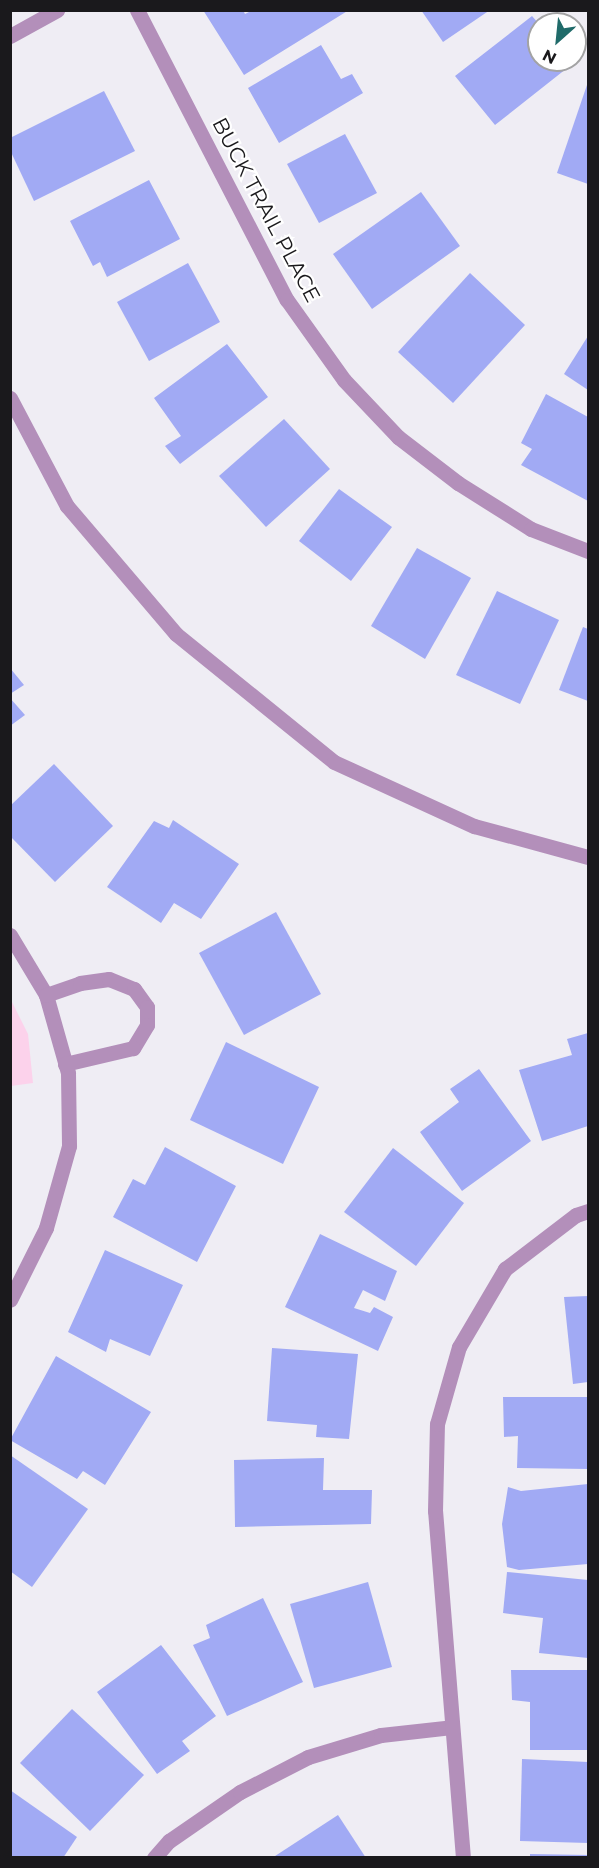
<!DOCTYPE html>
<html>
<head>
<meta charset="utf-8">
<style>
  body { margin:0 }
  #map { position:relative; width:599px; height:1868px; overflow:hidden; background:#efedf4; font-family:Montserrat,sans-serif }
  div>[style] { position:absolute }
  .green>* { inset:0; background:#fcd2eb }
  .building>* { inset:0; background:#a1aaf4 }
  .minor>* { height:15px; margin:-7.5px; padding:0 7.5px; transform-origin:7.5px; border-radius:7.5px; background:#b38fba }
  span { translate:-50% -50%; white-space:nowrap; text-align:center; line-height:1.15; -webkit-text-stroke:4.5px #fff; paint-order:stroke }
  .street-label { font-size:21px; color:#1a191c }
  .frame { position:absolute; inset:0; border:12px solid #1a191c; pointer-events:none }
  .north { position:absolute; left:527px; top:12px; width:60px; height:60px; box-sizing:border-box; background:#fff; border:2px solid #a3a3a4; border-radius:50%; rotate:207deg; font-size:16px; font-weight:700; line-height:24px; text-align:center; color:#1a191c }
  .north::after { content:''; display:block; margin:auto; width:21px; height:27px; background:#206b6a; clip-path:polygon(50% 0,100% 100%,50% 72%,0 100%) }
</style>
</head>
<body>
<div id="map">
  <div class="green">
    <div style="clip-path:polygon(10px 998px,28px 1034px,33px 1083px,11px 1086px)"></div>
  </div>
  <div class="building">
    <div style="clip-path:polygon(203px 10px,243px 10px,245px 14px,253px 10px,349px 10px,244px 75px)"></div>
    <div style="clip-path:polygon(421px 10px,490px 10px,443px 42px)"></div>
    <div style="clip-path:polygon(532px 16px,539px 24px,539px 60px,567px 60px,571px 65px,495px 125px,455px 76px)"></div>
    <div style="clip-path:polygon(321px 45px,341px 79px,352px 74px,363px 93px,279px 143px,248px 88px)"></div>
    <div style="clip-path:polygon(588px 82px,588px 184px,557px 173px)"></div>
    <div style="clip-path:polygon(104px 91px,135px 151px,34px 201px,10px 150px,10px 138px)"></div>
    <div style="clip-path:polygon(345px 134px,377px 193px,319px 223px,287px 164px)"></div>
    <div style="clip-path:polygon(149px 180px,180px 239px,107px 277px,100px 262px,93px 266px,70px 221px)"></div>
    <div style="clip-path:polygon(421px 192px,460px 246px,372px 309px,333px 254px)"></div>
    <div style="clip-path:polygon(188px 263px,220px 322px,149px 361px,117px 302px)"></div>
    <div style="clip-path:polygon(470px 273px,525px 325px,453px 403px,398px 352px)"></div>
    <div style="clip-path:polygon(588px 336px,588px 390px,564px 374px)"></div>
    <div style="clip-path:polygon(227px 344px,268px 397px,180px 464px,165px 446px,181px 436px,154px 398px)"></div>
    <div style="clip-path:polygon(546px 394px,588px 417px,588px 501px,521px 465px,532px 449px,521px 443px)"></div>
    <div style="clip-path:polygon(284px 419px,330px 469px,266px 527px,219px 476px)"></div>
    <div style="clip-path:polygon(339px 489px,392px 527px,351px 581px,299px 541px)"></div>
    <div style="clip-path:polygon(417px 548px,471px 578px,425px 659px,371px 626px)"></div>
    <div style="clip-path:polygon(497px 591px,559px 620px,520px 704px,456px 675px)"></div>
    <div style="clip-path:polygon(583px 627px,588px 629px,588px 701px,559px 690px)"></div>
    <div style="clip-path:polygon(10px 668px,24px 685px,10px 694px)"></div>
    <div style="clip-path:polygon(10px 698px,25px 715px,10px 726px)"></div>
    <div style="clip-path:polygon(54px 764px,113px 826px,55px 882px,10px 836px,10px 806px)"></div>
    <div style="clip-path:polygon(173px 820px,239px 864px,201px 919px,174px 903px,161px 923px,107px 887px,154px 821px,169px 828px)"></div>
    <div style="clip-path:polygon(276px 912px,321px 994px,244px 1035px,199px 953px)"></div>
    <div style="clip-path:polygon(588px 1033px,588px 1126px,542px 1141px,519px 1070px,572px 1055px,567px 1039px)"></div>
    <div style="clip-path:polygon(226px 1042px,319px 1087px,283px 1164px,190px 1120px)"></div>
    <div style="clip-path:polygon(479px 1069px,531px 1141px,462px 1191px,420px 1132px,459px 1102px,450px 1089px)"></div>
    <div style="clip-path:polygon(165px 1147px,236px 1186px,197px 1262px,113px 1217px,133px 1179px,145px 1185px)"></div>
    <div style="clip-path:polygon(393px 1148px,464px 1203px,416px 1266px,344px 1212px)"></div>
    <div style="clip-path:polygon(320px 1234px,397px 1271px,385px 1301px,363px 1290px,354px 1308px,370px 1313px,374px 1307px,393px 1317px,378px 1351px,285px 1307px)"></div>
    <div style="clip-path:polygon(105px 1250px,183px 1285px,150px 1356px,110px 1339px,106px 1352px,68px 1332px)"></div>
    <div style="clip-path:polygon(588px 1296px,588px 1382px,573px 1384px,564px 1297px)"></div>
    <div style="clip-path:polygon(272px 1348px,358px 1354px,349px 1439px,316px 1437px,317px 1425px,267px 1421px)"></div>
    <div style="clip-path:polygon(56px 1356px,151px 1412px,105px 1485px,83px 1471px,77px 1479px,10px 1440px)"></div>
    <div style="clip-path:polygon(503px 1397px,588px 1397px,588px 1469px,517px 1468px,518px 1436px,504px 1437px)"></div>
    <div style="clip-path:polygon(10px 1455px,88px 1509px,32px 1587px,10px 1571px)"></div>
    <div style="clip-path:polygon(324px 1458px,323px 1490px,372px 1490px,371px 1524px,235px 1527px,234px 1460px)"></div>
    <div style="clip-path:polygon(588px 1484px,588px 1564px,519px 1570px,507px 1567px,502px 1524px,508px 1487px,521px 1491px)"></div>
    <div style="clip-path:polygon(507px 1572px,588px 1580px,588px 1658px,539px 1653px,543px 1618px,503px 1613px)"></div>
    <div style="clip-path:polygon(368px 1582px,392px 1667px,314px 1688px,290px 1604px)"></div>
    <div style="clip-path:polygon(263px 1598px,303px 1682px,227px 1716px,193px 1645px,210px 1638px,206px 1625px)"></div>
    <div style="clip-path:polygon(161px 1645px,216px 1716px,182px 1741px,190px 1751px,157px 1774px,97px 1692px)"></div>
    <div style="clip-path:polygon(511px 1670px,588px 1670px,588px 1750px,530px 1750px,530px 1702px,512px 1700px)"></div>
    <div style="clip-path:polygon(72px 1709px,144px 1775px,90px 1831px,20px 1763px)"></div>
    <div style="clip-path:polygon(522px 1759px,588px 1762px,588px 1843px,520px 1841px)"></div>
    <div style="clip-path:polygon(10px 1790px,77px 1837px,63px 1858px,10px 1858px)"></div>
    <div style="clip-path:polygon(338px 1815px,366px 1858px,272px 1858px)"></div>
    <div style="clip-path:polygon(530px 1854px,588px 1855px,588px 1858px,530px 1858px)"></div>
  </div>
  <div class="minor">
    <div style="left:137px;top:10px;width:326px;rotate:62.7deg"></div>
    <div style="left:287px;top:300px;width:98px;rotate:54.5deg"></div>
    <div style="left:344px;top:380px;width:79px;rotate:46.5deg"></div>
    <div style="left:398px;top:437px;width:76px;rotate:37.5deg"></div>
    <div style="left:458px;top:483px;width:86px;rotate:32.2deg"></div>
    <div style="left:531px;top:529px;width:61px;rotate:21.1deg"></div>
    <div style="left:10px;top:36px;width:54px;rotate:-29deg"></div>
    <div style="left:10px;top:398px;width:122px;rotate:62.2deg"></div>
    <div style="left:67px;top:506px;width:168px;rotate:49.6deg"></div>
    <div style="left:176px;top:634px;width:203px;rotate:39deg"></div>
    <div style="left:334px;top:762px;width:154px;rotate:24.6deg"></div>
    <div style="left:474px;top:826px;width:118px;rotate:15.2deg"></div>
    <div style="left:10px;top:935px;width:70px;rotate:59deg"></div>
    <div style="left:46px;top:995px;width:81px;rotate:74.2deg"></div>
    <div style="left:68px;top:1073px;width:73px;rotate:89.2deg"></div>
    <div style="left:69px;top:1146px;width:85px;rotate:105.7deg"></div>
    <div style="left:46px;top:1228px;width:80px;rotate:116.6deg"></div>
    <div style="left:46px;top:995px;width:36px;rotate:-19deg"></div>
    <div style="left:80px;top:983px;width:29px;rotate:-8deg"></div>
    <div style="left:109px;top:979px;width:27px;rotate:22deg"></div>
    <div style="left:134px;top:989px;width:22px;rotate:54deg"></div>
    <div style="left:147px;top:1007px;width:18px;rotate:90deg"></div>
    <div style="left:147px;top:1025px;width:27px;rotate:121deg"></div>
    <div style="left:133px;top:1048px;width:70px;rotate:166.8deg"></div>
    <div style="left:154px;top:1858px;width:23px;rotate:-49deg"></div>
    <div style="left:169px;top:1841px;width:86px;rotate:-34.6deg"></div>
    <div style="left:240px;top:1792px;width:76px;rotate:-27.2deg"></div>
    <div style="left:308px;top:1757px;width:76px;rotate:-16.8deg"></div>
    <div style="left:381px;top:1735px;width:71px;rotate:-6.4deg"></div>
    <div style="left:463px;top:1858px;width:348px;rotate:-94.6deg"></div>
    <div style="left:435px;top:1511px;width:87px;rotate:-88.7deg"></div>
    <div style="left:437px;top:1424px;width:80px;rotate:-74.1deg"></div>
    <div style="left:459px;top:1347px;width:91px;rotate:-59.5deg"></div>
    <div style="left:505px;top:1269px;width:89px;rotate:-37.3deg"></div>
    <div style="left:576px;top:1215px;width:13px;rotate:-18deg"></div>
  </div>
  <div class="street-label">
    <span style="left:266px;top:210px;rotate:62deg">BUCK TRAIL PLACE</span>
  </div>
  <div class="frame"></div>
  <div class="north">N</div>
</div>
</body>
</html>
